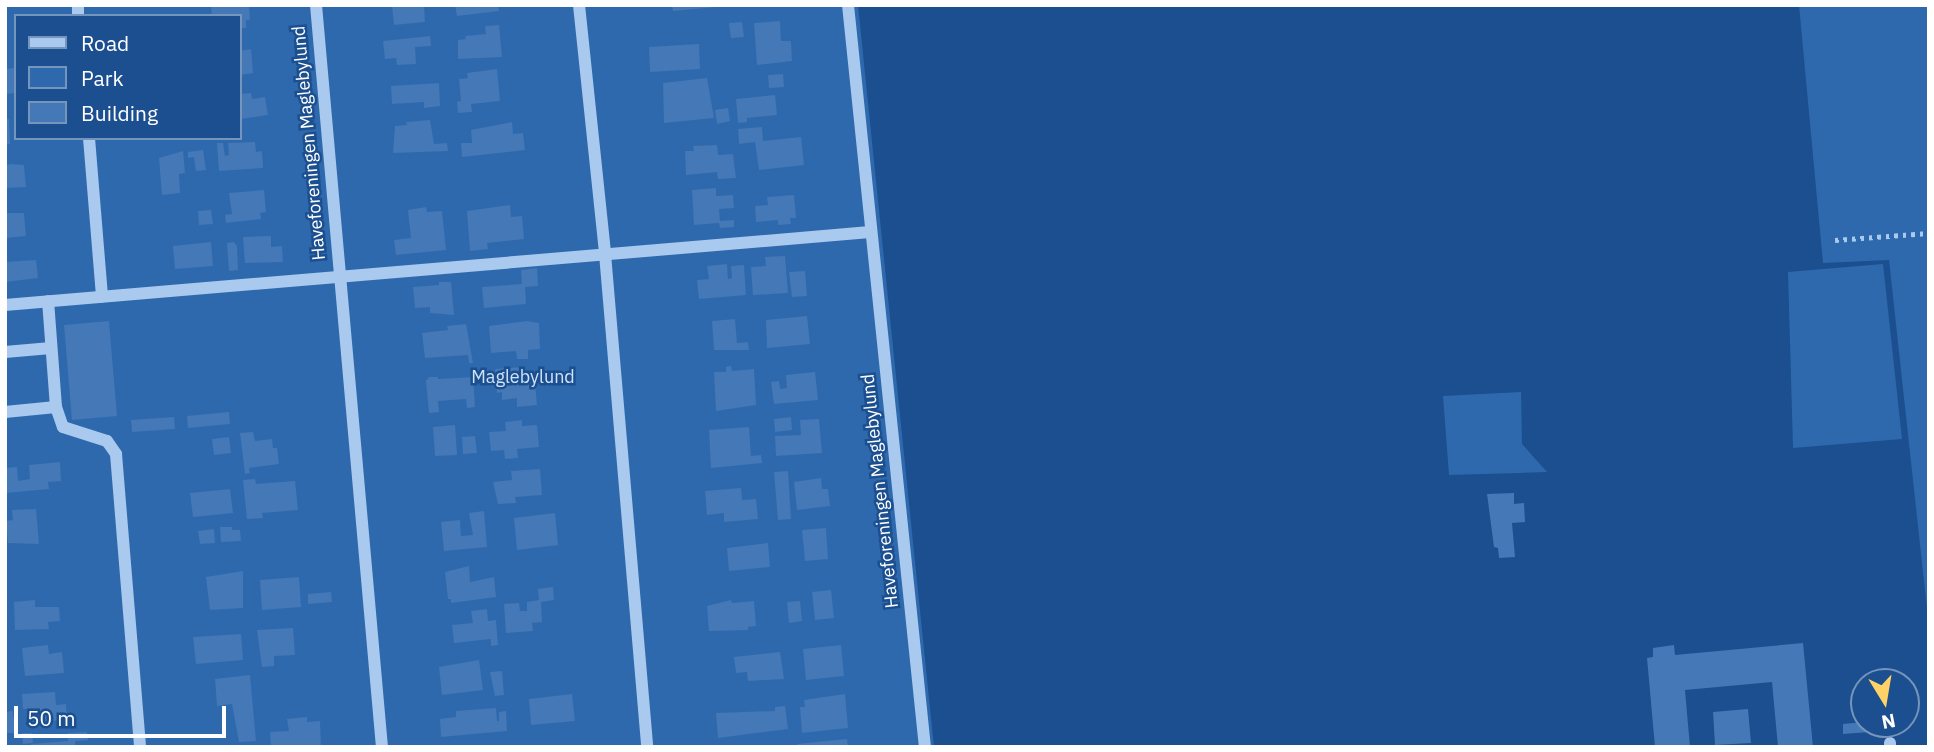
<!DOCTYPE html>
<html>
<head>
<meta charset="utf-8">
<style>
  body { margin:0 }
  #map { position:relative; width:1934px; height:752px; overflow:hidden; background:#1b4f8f; font-family:"IBM Plex Sans",sans-serif }
  div>[style] { position:absolute }
  .green>* { inset:0; background:#2e69ad }
  .building>* { inset:0; background:#4478b7 }
  .path>* { height:4.5px; margin-top:-2.25px; transform-origin:0; background:repeating-linear-gradient(90deg,#a9c9ee 0 3.5px,transparent 0 8.5px) }
  .minor>* { height:12px; margin:-6px; padding:0 6px; transform-origin:6px; border-radius:6px; background:#a9c9ee }
  span { translate:-50% -50%; white-space:nowrap; text-align:center; line-height:1.15; -webkit-text-stroke:5px #1b4f8f; paint-order:stroke }
  .street-label { font-size:18px; color:#fff }
  .park-label { font-size:18px; color:#cfe3fa }
  .frame { position:absolute; inset:0; border:7px solid #fff; pointer-events:none }
  .legend { position:absolute; left:14px; top:14px; width:228px; height:126px; box-sizing:border-box; background:#1b4f8f; border:2px solid #7695bc; margin:0; padding:9px 12px; list-style:none; font-size:21px; color:#fff }
  .legend li { display:flex; align-items:center; gap:14px; height:35px }
  .legend b { width:35px; border:2px solid #7695bc }
  .north { position:absolute; left:1850px; top:668px; width:70px; height:70px; box-sizing:border-box; background:#1b4f8f; border:2px solid #7695bc; border-radius:50%; rotate:169deg; font-size:19px; font-weight:700; line-height:28px; text-align:center; color:#fff }
  .north::after { content:''; display:block; margin:auto; width:24px; height:32px; background:#ffd166; clip-path:polygon(50% 0,100% 100%,50% 72%,0 100%) }
  .scale { position:absolute; left:14px; top:706px; width:212px; height:32px; box-sizing:border-box; border:4px solid #fff; border-top:0; padding-left:9px; font-size:21px; line-height:24px; white-space:nowrap; color:#fff; -webkit-text-stroke:5px #1b4f8f; paint-order:stroke }
</style>
</head>
<body>
<div id="map">
  <div class="green">
    <div style="clip-path:polygon(evenodd,5px 5px,858px 5px,934px 747px,5px 747px,5px 5px,16px 16px,240px 16px,240px 138px,16px 138px,16px 16px)"></div>
    <div style="clip-path:polygon(1799px 5px,1929px 5px,1929px 627px,1889px 260px,1823px 263px)"></div>
    <div style="clip-path:polygon(1883px 264px,1902px 439px,1793px 448px,1788px 272px)"></div>
    <div style="clip-path:polygon(1521px 392px,1522px 444px,1547px 472px,1449px 475px,1443px 396px)"></div>
  </div>
  <div class="building">
    <div style="clip-path:polygon(225px 5px,249px 5px,250px 20px,246px 20px,246px 28px,240px 28px,240px 16px,212px 16px,211px 7px)"></div>
    <div style="clip-path:polygon(392px 5px,424px 5px,425px 22px,394px 25px)"></div>
    <div style="clip-path:polygon(455px 5px,498px 5px,499px 11px,457px 16px)"></div>
    <div style="clip-path:polygon(672px 5px,716px 5px,716px 7px,673px 11px)"></div>
    <div style="clip-path:polygon(780px 21px,781px 41px,791px 41px,792px 61px,757px 65px,754px 23px)"></div>
    <div style="clip-path:polygon(742px 22px,744px 37px,731px 38px,729px 23px)"></div>
    <div style="clip-path:polygon(499px 25px,502px 57px,458px 59px,458px 40px,466px 39px,465px 36px,486px 34px,485px 26px)"></div>
    <div style="clip-path:polygon(430px 36px,431px 46px,415px 47px,416px 64px,397px 65px,396px 58px,385px 59px,383px 41px)"></div>
    <div style="clip-path:polygon(699px 44px,700px 69px,650px 72px,649px 47px)"></div>
    <div style="clip-path:polygon(251px 49px,253px 73px,240px 75px,240px 51px)"></div>
    <div style="clip-path:polygon(15px 68px,16px 93px,5px 94px,5px 69px)"></div>
    <div style="clip-path:polygon(497px 69px,500px 101px,471px 104px,472px 112px,458px 113px,457px 102px,461px 101px,459px 79px,468px 78px,467px 73px)"></div>
    <div style="clip-path:polygon(783px 74px,784px 87px,769px 88px,768px 75px)"></div>
    <div style="clip-path:polygon(707px 78px,714px 118px,664px 123px,663px 83px)"></div>
    <div style="clip-path:polygon(439px 83px,440px 106px,424px 108px,424px 102px,392px 104px,391px 86px)"></div>
    <div style="clip-path:polygon(251px 93px,252px 99px,265px 97px,268px 115px,240px 119px,240px 94px)"></div>
    <div style="clip-path:polygon(775px 95px,777px 115px,747px 118px,747px 122px,738px 123px,736px 99px)"></div>
    <div style="clip-path:polygon(728px 108px,730px 121px,717px 124px,715px 110px)"></div>
    <div style="clip-path:polygon(5px 119px,9px 119px,10px 144px,5px 145px)"></div>
    <div style="clip-path:polygon(430px 120px,434px 144px,447px 143px,448px 151px,393px 153px,395px 126px,407px 125px,406px 122px)"></div>
    <div style="clip-path:polygon(512px 122px,513px 134px,523px 133px,525px 150px,462px 157px,461px 143px,472px 143px,471px 130px)"></div>
    <div style="clip-path:polygon(762px 127px,763px 141px,801px 137px,804px 165px,759px 170px,755px 142px,739px 144px,738px 129px)"></div>
    <div style="clip-path:polygon(255px 142px,256px 152px,262px 151px,263px 168px,219px 171px,217px 143px,223px 143px,225px 156px,229px 155px,228px 143px)"></div>
    <div style="clip-path:polygon(717px 145px,718px 155px,733px 154px,736px 178px,718px 179px,717px 172px,686px 175px,685px 151px,694px 151px,693px 146px)"></div>
    <div style="clip-path:polygon(203px 150px,206px 170px,196px 171px,194px 157px,188px 158px,188px 152px)"></div>
    <div style="clip-path:polygon(183px 151px,185px 173px,179px 174px,180px 193px,162px 195px,159px 158px)"></div>
    <div style="clip-path:polygon(12px 164px,24px 165px,26px 187px,5px 188px,5px 165px)"></div>
    <div style="clip-path:polygon(716px 188px,716px 196px,733px 195px,734px 208px,719px 209px,720px 221px,734px 220px,734px 227px,720px 228px,719px 223px,694px 225px,692px 190px)"></div>
    <div style="clip-path:polygon(264px 190px,266px 212px,260px 213px,261px 219px,226px 223px,225px 215px,232px 214px,229px 193px)"></div>
    <div style="clip-path:polygon(794px 195px,796px 218px,790px 218px,791px 224px,778px 225px,778px 220px,756px 222px,755px 206px,768px 205px,767px 197px)"></div>
    <div style="clip-path:polygon(510px 205px,511px 217px,522px 216px,524px 239px,487px 243px,488px 249px,470px 251px,467px 211px)"></div>
    <div style="clip-path:polygon(426px 207px,427px 212px,442px 211px,446px 250px,396px 255px,394px 240px,411px 238px,408px 210px)"></div>
    <div style="clip-path:polygon(211px 210px,213px 224px,199px 225px,198px 211px)"></div>
    <div style="clip-path:polygon(5px 213px,24px 213px,26px 236px,5px 238px)"></div>
    <div style="clip-path:polygon(271px 236px,271px 247px,282px 246px,283px 262px,245px 263px,243px 237px)"></div>
    <div style="clip-path:polygon(211px 242px,213px 266px,175px 269px,173px 246px)"></div>
    <div style="clip-path:polygon(234px 242px,237px 246px,238px 270px,229px 271px,227px 243px)"></div>
    <div style="clip-path:polygon(785px 256px,788px 293px,753px 295px,751px 267px,766px 266px,765px 257px)"></div>
    <div style="clip-path:polygon(36px 260px,38px 278px,5px 282px,5px 262px)"></div>
    <div style="clip-path:polygon(727px 264px,728px 279px,732px 278px,731px 266px,744px 265px,746px 295px,699px 299px,697px 280px,709px 279px,707px 266px)"></div>
    <div style="clip-path:polygon(537px 268px,538px 286px,525px 287px,526px 304px,484px 308px,482px 287px,522px 284px,521px 270px)"></div>
    <div style="clip-path:polygon(805px 271px,807px 296px,792px 297px,789px 272px)"></div>
    <div style="clip-path:polygon(439px 282px,451px 282px,454px 315px,430px 313px,430px 307px,415px 308px,413px 287px,439px 285px)"></div>
    <div style="clip-path:polygon(807px 316px,810px 344px,767px 348px,766px 320px)"></div>
    <div style="clip-path:polygon(735px 319px,737px 343px,748px 342px,749px 350px,714px 350px,712px 321px)"></div>
    <div style="clip-path:polygon(109px 321px,117px 416px,72px 420px,64px 325px)"></div>
    <div style="clip-path:polygon(527px 321px,539px 323px,540px 349px,528px 350px,528px 359px,517px 359px,516px 351px,491px 353px,489px 326px)"></div>
    <div style="clip-path:polygon(466px 324px,473px 363px,469px 363px,468px 355px,425px 358px,422px 333px,448px 330px,447px 326px)"></div>
    <div style="clip-path:polygon(731px 366px,732px 371px,754px 369px,756px 405px,716px 411px,714px 372px,726px 372px,726px 367px)"></div>
    <div style="clip-path:polygon(524px 367px,524px 374px,534px 373px,537px 405px,517px 407px,517px 398px,502px 400px,502px 392px,497px 393px,495px 369px)"></div>
    <div style="clip-path:polygon(815px 372px,818px 400px,774px 404px,771px 382px,779px 381px,780px 389px,787px 388px,786px 375px)"></div>
    <div style="clip-path:polygon(429px 377px,438px 377px,438px 379px,473px 377px,475px 407px,467px 408px,466px 399px,438px 401px,439px 412px,429px 413px,426px 381px)"></div>
    <div style="clip-path:polygon(229px 412px,230px 424px,188px 428px,187px 416px)"></div>
    <div style="clip-path:polygon(174px 417px,175px 429px,132px 432px,131px 420px)"></div>
    <div style="clip-path:polygon(791px 417px,792px 430px,775px 432px,774px 419px)"></div>
    <div style="clip-path:polygon(819px 419px,822px 453px,776px 456px,775px 436px,801px 435px,800px 420px)"></div>
    <div style="clip-path:polygon(522px 420px,522px 426px,537px 425px,539px 447px,517px 449px,518px 458px,505px 459px,504px 450px,491px 451px,489px 432px,506px 431px,505px 422px)"></div>
    <div style="clip-path:polygon(455px 425px,457px 455px,435px 456px,433px 427px)"></div>
    <div style="clip-path:polygon(749px 427px,751px 456px,761px 455px,762px 463px,711px 468px,709px 430px)"></div>
    <div style="clip-path:polygon(253px 432px,255px 441px,272px 439px,273px 448px,277px 448px,279px 464px,249px 468px,250px 473px,245px 474px,240px 433px)"></div>
    <div style="clip-path:polygon(475px 436px,477px 453px,463px 454px,462px 437px)"></div>
    <div style="clip-path:polygon(229px 437px,231px 453px,214px 455px,212px 439px)"></div>
    <div style="clip-path:polygon(60px 462px,61px 481px,48px 482px,49px 489px,6px 493px,5px 468px,17px 467px,18px 481px,30px 479px,29px 465px)"></div>
    <div style="clip-path:polygon(540px 469px,542px 495px,515px 497px,516px 503px,498px 504px,493px 482px,512px 480px,511px 471px)"></div>
    <div style="clip-path:polygon(788px 471px,791px 519px,778px 520px,774px 472px)"></div>
    <div style="clip-path:polygon(821px 478px,822px 489px,828px 489px,830px 506px,797px 510px,794px 482px)"></div>
    <div style="clip-path:polygon(255px 479px,256px 484px,295px 481px,298px 510px,262px 513px,263px 518px,247px 519px,243px 480px)"></div>
    <div style="clip-path:polygon(741px 488px,742px 500px,756px 499px,758px 519px,724px 522px,724px 513px,707px 515px,705px 491px)"></div>
    <div style="clip-path:polygon(230px 489px,233px 513px,193px 517px,190px 493px)"></div>
    <div style="clip-path:polygon(1514px 493px,1514px 504px,1524px 503px,1525px 522px,1512px 523px,1515px 557px,1499px 558px,1498px 548px,1494px 547px,1487px 494px)"></div>
    <div style="clip-path:polygon(36px 509px,39px 544px,8px 543px,6px 521px,13px 520px,12px 510px)"></div>
    <div style="clip-path:polygon(484px 511px,487px 547px,444px 551px,441px 522px,460px 520px,461px 536px,473px 535px,469px 513px)"></div>
    <div style="clip-path:polygon(555px 513px,558px 545px,517px 550px,514px 518px)"></div>
    <div style="clip-path:polygon(220px 527px,232px 527px,232px 530px,240px 530px,241px 541px,221px 542px)"></div>
    <div style="clip-path:polygon(826px 528px,828px 559px,805px 561px,802px 530px)"></div>
    <div style="clip-path:polygon(214px 529px,215px 543px,200px 544px,198px 531px)"></div>
    <div style="clip-path:polygon(768px 543px,770px 567px,729px 571px,727px 548px)"></div>
    <div style="clip-path:polygon(469px 566px,470px 582px,494px 577px,496px 597px,451px 603px,451px 599px,448px 599px,445px 572px)"></div>
    <div style="clip-path:polygon(243px 571px,243px 608px,210px 610px,206px 577px)"></div>
    <div style="clip-path:polygon(299px 577px,301px 607px,262px 610px,260px 580px)"></div>
    <div style="clip-path:polygon(553px 587px,554px 600px,541px 602px,542px 622px,532px 623px,533px 631px,506px 633px,504px 604px,519px 603px,520px 611px,527px 611px,527px 602px,539px 600px,538px 589px)"></div>
    <div style="clip-path:polygon(831px 590px,834px 618px,815px 620px,812px 592px)"></div>
    <div style="clip-path:polygon(331px 592px,332px 602px,308px 604px,308px 594px)"></div>
    <div style="clip-path:polygon(35px 600px,35px 607px,59px 607px,60px 621px,48px 622px,49px 629px,15px 630px,14px 602px)"></div>
    <div style="clip-path:polygon(731px 600px,732px 603px,754px 601px,756px 626px,748px 627px,748px 630px,709px 631px,707px 606px)"></div>
    <div style="clip-path:polygon(800px 601px,802px 621px,789px 623px,787px 602px)"></div>
    <div style="clip-path:polygon(487px 609px,488px 621px,496px 620px,498px 645px,491px 646px,491px 639px,454px 643px,452px 625px,473px 623px,471px 611px)"></div>
    <div style="clip-path:polygon(293px 628px,295px 655px,274px 656px,274px 666px,262px 667px,257px 630px)"></div>
    <div style="clip-path:polygon(241px 634px,243px 660px,196px 664px,193px 637px)"></div>
    <div style="clip-path:polygon(1803px 643px,1813px 747px,1778px 747px,1772px 682px,1685px 690px,1690px 747px,1655px 747px,1647px 658px,1653px 657px,1653px 648px,1674px 645px,1675px 655px)"></div>
    <div style="clip-path:polygon(48px 645px,49px 654px,62px 652px,64px 673px,25px 676px,22px 648px)"></div>
    <div style="clip-path:polygon(841px 645px,844px 676px,806px 680px,803px 649px)"></div>
    <div style="clip-path:polygon(780px 652px,784px 679px,748px 681px,747px 672px,736px 673px,734px 657px)"></div>
    <div style="clip-path:polygon(479px 660px,483px 690px,442px 695px,439px 667px)"></div>
    <div style="clip-path:polygon(502px 671px,504px 695px,495px 696px,490px 672px)"></div>
    <div style="clip-path:polygon(250px 675px,256px 741px,239px 742px,232px 704px,217px 706px,215px 679px)"></div>
    <div style="clip-path:polygon(55px 692px,56px 705px,66px 704px,67px 720px,30px 722px,30px 709px,23px 709px,22px 694px)"></div>
    <div style="clip-path:polygon(572px 694px,575px 721px,531px 725px,529px 699px)"></div>
    <div style="clip-path:polygon(845px 694px,848px 728px,802px 733px,800px 707px,805px 707px,804px 700px)"></div>
    <div style="clip-path:polygon(785px 706px,788px 729px,718px 738px,716px 713px,775px 711px,775px 707px)"></div>
    <div style="clip-path:polygon(496px 708px,497px 721px,499px 721px,499px 712px,506px 711px,507px 731px,441px 737px,440px 719px,456px 717px,456px 711px)"></div>
    <div style="clip-path:polygon(1748px 709px,1751px 743px,1715px 745px,1713px 712px)"></div>
    <div style="clip-path:polygon(13px 711px,13px 717px,17px 717px,15px 733px,5px 733px,5px 712px)"></div>
    <div style="clip-path:polygon(307px 717px,307px 722px,320px 721px,321px 747px,271px 747px,270px 732px,289px 731px,287px 719px)"></div>
    <div style="clip-path:polygon(1864px 722px,1869px 724px,1870px 732px,1843px 734px,1843px 724px)"></div>
    <div style="clip-path:polygon(87px 732px,88px 740px,75px 741px,75px 747px,31px 747px,31px 744px,68px 741px,68px 733px)"></div>
    <div style="clip-path:polygon(22px 733px,32px 733px,33px 743px,23px 744px)"></div>
    <div style="clip-path:polygon(847px 739px,848px 747px,798px 747px,797px 744px)"></div>
  </div>
  <div class="path">
    <div style="left:1835px;top:240px;width:94px;rotate:-4.3deg"></div>
  </div>
  <div class="minor">
    <div style="left:78px;top:5px;width:11px;rotate:90deg"></div>
    <div style="left:316px;top:5px;width:745px;rotate:84.92deg"></div>
    <div style="left:579px;top:5px;width:250px;rotate:84deg"></div>
    <div style="left:605px;top:254px;width:495px;rotate:85.1deg"></div>
    <div style="left:848px;top:5px;width:746px;rotate:84.08deg"></div>
    <div style="left:89px;top:138px;width:159px;rotate:85.3deg"></div>
    <div style="left:5px;top:305px;width:868px;rotate:-4.82deg"></div>
    <div style="left:5px;top:352px;width:46px;rotate:-5deg"></div>
    <div style="left:56px;top:407px;width:21px;rotate:71deg"></div>
    <div style="left:63px;top:427px;width:46px;rotate:17.7deg"></div>
    <div style="left:107px;top:441px;width:16px;rotate:55deg"></div>
    <div style="left:116px;top:454px;width:294px;rotate:85.3deg"></div>
    <div style="left:5px;top:412px;width:51px;rotate:-5.6deg"></div>
    <div style="left:56px;top:407px;width:106px;rotate:-94.3deg"></div>
    <div style="left:1890px;top:743px;width:4px;rotate:90deg"></div>
  </div>
  <div class="street-label">
    <span style="left:309px;top:143px;rotate:-95deg">Haveforeningen Maglebylund</span>
    <span style="left:880px;top:491px;rotate:-96deg">Haveforeningen Maglebylund</span>
  </div>
  <div class="park-label">
    <span style="left:523px;top:377px">Maglebylund</span>
  </div>
  <div class="frame"></div>
  <ul class="legend">
  <li><b style="height:9px;background:#a9c9ee"></b>Road</li>
  <li><b style="height:19px;background:#2e69ad"></b>Park</li>
  <li><b style="height:19px;background:#4478b7"></b>Building</li>
  </ul>
  <div class="north">N</div>
  <div class="scale">50 m</div>
</div>
</body>
</html>
